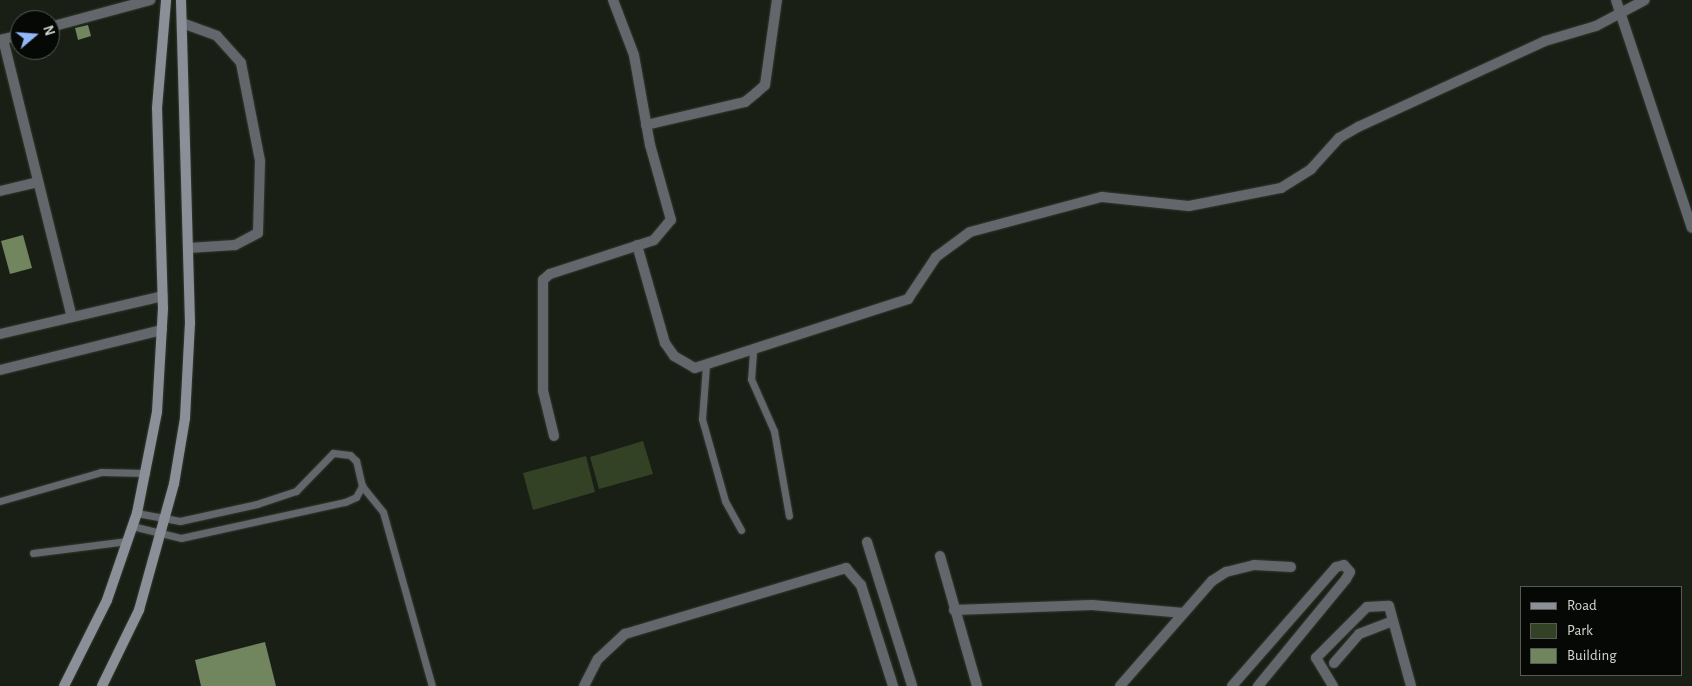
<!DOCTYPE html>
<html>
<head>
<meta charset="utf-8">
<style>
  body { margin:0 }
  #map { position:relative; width:1692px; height:686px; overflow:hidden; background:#191f15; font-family:"Alegreya Sans",sans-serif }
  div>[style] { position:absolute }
  .green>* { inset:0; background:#334125 }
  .building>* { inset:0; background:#71855f }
  .roads { filter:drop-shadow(0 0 1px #33392f) drop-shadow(0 0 1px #33392f) }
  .lane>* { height:7px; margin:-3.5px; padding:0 3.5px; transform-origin:3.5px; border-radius:3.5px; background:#63666b }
  .street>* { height:10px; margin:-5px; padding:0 5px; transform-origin:5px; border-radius:5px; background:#63666b }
  .secondary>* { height:10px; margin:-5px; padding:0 5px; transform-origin:5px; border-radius:5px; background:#8b9098 }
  span { translate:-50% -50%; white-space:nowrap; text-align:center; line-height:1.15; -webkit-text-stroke:5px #060805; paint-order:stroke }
  .legend { position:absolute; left:1520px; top:586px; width:162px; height:90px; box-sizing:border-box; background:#060805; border:1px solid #585a56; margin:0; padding:6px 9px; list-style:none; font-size:15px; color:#d3d6cf }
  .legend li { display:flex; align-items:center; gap:10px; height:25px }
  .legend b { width:25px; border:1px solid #585a56 }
  .north { position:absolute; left:10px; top:10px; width:50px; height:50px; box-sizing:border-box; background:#060805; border:1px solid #585a56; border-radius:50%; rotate:72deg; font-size:14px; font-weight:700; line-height:20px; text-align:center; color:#d3d6cf }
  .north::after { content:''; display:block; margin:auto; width:18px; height:22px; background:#91b8fd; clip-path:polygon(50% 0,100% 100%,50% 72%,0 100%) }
</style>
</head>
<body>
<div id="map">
  <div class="green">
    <div style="clip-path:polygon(643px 441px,653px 474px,599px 489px,590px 457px)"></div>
    <div style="clip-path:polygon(586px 456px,595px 492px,533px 510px,523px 473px)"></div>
  </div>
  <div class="building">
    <div style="clip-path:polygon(88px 25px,91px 36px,78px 40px,75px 28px)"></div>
    <div style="clip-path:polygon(23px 235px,32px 268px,10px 274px,1px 241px)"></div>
    <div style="clip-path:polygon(265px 642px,276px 686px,201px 686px,195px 660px)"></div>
  </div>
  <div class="roads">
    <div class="lane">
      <div style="left:753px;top:352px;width:27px;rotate:94deg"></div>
      <div style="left:751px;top:379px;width:57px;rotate:66.1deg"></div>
      <div style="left:774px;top:431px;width:86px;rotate:80deg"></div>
      <div style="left:706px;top:365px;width:54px;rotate:94.2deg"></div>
      <div style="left:702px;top:419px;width:85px;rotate:74.3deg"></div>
      <div style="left:725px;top:501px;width:33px;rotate:61deg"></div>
      <div style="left:362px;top:486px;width:33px;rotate:51deg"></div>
      <div style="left:383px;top:512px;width:181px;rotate:74.3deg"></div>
      <div style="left:0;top:501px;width:105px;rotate:-16deg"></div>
      <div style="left:101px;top:472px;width:45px;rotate:1.3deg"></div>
      <div style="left:132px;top:526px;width:50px;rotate:13.8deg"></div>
      <div style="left:181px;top:538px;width:168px;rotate:-12.4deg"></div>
      <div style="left:345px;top:502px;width:12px;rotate:-24deg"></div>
      <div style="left:356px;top:497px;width:13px;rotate:-61deg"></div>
      <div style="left:362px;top:486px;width:26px;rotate:-103deg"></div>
      <div style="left:356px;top:461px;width:8px;rotate:-135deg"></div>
      <div style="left:350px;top:455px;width:17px;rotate:-173deg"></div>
      <div style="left:333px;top:453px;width:53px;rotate:134.2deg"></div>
      <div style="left:296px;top:491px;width:41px;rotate:161.6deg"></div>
      <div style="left:257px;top:504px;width:79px;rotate:167.6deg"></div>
      <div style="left:180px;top:521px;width:44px;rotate:-169.5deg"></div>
      <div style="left:33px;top:553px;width:95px;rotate:-7.3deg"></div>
    </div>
    <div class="street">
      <div style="left:1616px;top:0;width:240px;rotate:71.6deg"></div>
      <div style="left:182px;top:23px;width:37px;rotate:20deg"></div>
      <div style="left:217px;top:36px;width:36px;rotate:48deg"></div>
      <div style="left:241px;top:63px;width:100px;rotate:79deg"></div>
      <div style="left:260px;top:161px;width:72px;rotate:91.6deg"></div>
      <div style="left:258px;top:233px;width:26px;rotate:152deg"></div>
      <div style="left:235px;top:245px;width:47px;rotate:176.3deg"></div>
      <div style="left:50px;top:27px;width:104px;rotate:-15.1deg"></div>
      <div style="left:3px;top:39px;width:286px;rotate:76.1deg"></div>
      <div style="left:0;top:40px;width:21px;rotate:-14deg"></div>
      <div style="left:646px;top:125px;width:102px;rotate:-13.1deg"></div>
      <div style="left:745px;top:102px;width:14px;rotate:-39deg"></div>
      <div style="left:756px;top:93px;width:12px;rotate:-42deg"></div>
      <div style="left:765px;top:85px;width:86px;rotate:-82deg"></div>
      <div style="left:0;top:191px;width:39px;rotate:-13deg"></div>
      <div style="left:637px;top:245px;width:102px;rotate:74.1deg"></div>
      <div style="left:665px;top:343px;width:16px;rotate:55deg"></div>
      <div style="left:674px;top:356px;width:24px;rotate:30deg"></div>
      <div style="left:695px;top:368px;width:224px;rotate:-17.9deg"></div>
      <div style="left:908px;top:299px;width:50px;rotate:-56.3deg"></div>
      <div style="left:936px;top:257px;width:42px;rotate:-36.3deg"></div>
      <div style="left:970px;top:232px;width:137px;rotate:-14.9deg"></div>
      <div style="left:1102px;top:197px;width:87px;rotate:5.9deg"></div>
      <div style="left:1189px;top:206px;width:94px;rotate:-11.1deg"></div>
      <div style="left:1281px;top:188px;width:36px;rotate:-32deg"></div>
      <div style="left:1311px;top:169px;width:42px;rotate:-47.9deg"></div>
      <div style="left:1339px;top:138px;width:22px;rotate:-30deg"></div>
      <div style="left:1358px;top:127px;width:206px;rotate:-24.7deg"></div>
      <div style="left:1545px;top:41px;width:53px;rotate:-16.4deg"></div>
      <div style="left:1596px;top:26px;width:55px;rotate:-28deg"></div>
      <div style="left:0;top:334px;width:167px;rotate:-13.1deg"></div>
      <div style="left:0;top:370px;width:167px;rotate:-13.9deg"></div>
      <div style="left:554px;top:436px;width:46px;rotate:-103.7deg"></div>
      <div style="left:543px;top:391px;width:111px;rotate:-90deg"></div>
      <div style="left:543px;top:280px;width:9px;rotate:-41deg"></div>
      <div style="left:550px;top:274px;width:109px;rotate:-18.1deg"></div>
      <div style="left:654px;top:240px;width:26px;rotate:-50deg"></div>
      <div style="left:671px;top:220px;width:78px;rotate:-105.6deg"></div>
      <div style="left:650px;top:145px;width:91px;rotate:-100.1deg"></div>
      <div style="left:634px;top:55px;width:59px;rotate:-110.9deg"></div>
      <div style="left:867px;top:542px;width:151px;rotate:72.6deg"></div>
      <div style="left:940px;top:556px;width:135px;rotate:74.1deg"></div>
      <div style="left:954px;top:610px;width:138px;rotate:-2.1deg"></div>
      <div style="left:1092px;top:605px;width:92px;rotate:5deg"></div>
      <div style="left:1334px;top:663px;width:38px;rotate:-49deg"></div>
      <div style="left:1359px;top:634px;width:36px;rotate:-21deg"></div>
      <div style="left:584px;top:686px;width:30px;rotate:-63deg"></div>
      <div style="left:598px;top:659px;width:37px;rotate:-43deg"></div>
      <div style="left:625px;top:634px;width:231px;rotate:-16.6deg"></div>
      <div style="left:846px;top:568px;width:23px;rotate:49deg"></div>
      <div style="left:861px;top:585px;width:106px;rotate:72.4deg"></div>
      <div style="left:1120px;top:686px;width:140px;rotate:-48.8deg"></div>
      <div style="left:1212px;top:581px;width:17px;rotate:-33deg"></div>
      <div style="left:1226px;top:572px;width:29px;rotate:-14deg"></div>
      <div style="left:1254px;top:565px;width:37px;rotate:3deg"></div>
      <div style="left:1232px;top:686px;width:158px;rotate:-48.8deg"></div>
      <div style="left:1336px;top:567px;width:8px;rotate:-14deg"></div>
      <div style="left:1344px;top:565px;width:9px;rotate:49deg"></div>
      <div style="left:1350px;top:572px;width:8px;rotate:120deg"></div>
      <div style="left:1346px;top:579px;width:139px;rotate:129.4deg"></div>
      <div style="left:1333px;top:686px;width:33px;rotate:-121deg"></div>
      <div style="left:1316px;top:658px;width:72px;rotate:-45deg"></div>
      <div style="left:1367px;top:607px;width:22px;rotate:-3deg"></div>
      <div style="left:1389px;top:606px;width:83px;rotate:74.6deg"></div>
    </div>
    <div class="secondary">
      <div style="left:64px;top:686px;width:96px;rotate:-63.4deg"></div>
      <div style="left:107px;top:600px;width:92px;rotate:-71deg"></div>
      <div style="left:137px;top:513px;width:103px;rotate:-78.8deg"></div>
      <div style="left:157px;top:412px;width:103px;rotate:-86.7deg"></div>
      <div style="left:163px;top:309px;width:201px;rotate:-91.7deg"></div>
      <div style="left:157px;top:108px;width:108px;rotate:-85.2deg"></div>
      <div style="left:102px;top:686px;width:85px;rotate:-64deg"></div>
      <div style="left:139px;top:610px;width:131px;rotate:-74.5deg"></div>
      <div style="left:174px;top:484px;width:67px;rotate:-80.5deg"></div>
      <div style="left:185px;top:418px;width:95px;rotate:-87deg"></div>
      <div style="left:190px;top:323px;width:323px;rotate:-91.6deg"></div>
    </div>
  </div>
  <ul class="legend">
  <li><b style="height:6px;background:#8b9098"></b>Road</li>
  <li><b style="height:14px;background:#334125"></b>Park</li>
  <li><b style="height:14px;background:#71855f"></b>Building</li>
  </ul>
  <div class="north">N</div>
</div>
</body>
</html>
